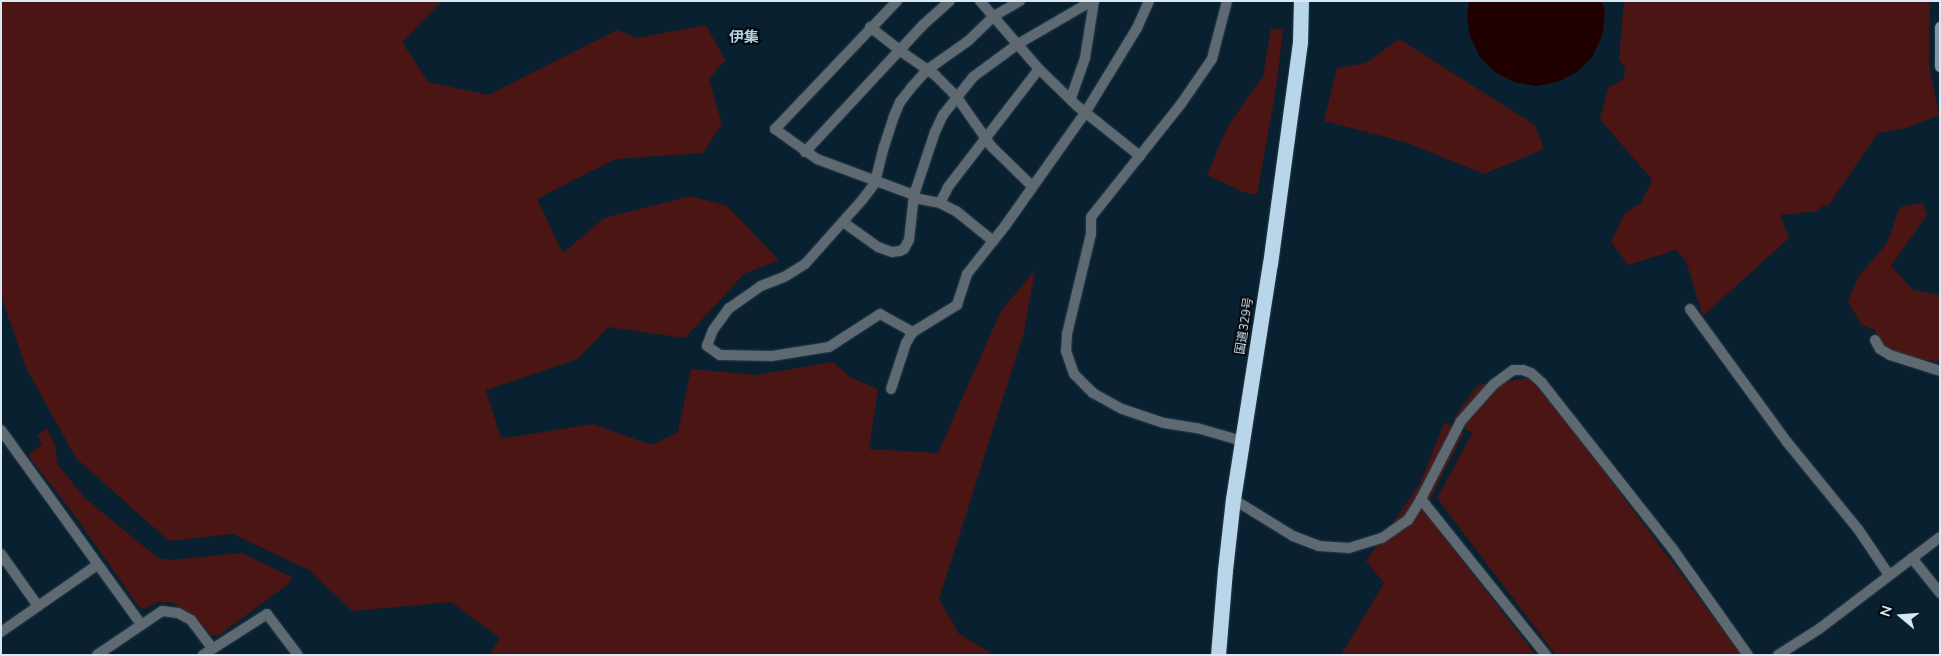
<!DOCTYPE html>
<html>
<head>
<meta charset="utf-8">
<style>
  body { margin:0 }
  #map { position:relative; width:1941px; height:656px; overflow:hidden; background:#08202f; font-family:"Nunito Sans","Noto Sans JP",sans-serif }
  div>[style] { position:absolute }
  .green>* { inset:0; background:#4b1513 }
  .water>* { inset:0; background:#210000 }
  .roads { filter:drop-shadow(0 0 1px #253c4a) drop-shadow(0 0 1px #253c4a) }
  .street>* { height:10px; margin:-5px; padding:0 5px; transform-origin:5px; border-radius:5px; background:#5e6971 }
  .secondary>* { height:10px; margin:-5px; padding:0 5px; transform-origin:5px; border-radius:5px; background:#8395a2 }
  .highway>* { height:15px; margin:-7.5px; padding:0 7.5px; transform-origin:7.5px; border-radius:7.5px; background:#b9d5ea }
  span { translate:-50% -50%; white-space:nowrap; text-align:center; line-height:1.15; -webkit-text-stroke:4px #02090f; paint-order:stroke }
  .street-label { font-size:12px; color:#d9e8f2 }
  .quarter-label { font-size:15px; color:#b4d0e5; font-weight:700 }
  .frame { position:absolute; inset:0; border:2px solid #d9e8f2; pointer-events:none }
  .north { position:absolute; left:1876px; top:591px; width:50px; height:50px; -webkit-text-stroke:4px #02090f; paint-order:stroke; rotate:288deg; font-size:14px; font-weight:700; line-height:20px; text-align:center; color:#d9e8f2 }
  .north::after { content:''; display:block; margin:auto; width:18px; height:22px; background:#d9e8f2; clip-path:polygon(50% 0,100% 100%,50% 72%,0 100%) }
</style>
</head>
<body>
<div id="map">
  <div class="green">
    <div style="clip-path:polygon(1px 1px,442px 1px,402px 42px,428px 82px,488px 95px,617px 30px,637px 38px,706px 25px,725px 60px,709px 79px,722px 124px,703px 153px,615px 159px,537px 199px,563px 253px,604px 218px,691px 196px,727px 206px,779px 260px,744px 274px,685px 338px,608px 327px,578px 359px,486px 390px,501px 439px,592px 424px,652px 445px,678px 432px,691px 369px,756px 375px,833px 362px,850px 377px,878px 389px,869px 449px,938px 453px,1001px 311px,1035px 270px,1024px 332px,939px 599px,959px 634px,995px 655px,489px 655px,500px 638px,451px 602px,352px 611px,309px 570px,233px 534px,169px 541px,76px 458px,26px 368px,1px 296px)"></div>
    <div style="clip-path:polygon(1624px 1px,1930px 1px,1929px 65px,1939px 115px,1906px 128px,1878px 133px,1828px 206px,1822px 205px,1818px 211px,1780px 215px,1789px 238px,1703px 316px,1686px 261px,1676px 250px,1628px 265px,1611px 242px,1625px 213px,1641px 203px,1652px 180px,1600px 119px,1608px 88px,1624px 79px,1625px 69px,1619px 58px)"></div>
    <div style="clip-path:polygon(1271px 28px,1283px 30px,1276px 89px,1257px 195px,1243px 192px,1207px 175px,1228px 126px,1263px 76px)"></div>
    <div style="clip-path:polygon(1399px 39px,1535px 125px,1544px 149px,1484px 174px,1405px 142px,1324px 121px,1337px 68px,1366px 63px)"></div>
    <div style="clip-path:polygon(1923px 203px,1927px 215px,1891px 266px,1913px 290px,1940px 295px,1940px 361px,1919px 360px,1885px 348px,1875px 330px,1862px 325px,1848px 302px,1858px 277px,1887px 243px,1900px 207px)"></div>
    <div style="clip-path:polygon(1530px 378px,1565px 420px,1742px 655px,1556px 655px,1437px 498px,1472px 434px,1453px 419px,1478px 385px)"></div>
    <div style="clip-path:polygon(1445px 422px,1464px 433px,1424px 511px,1536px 655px,1341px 655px,1384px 583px,1366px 561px,1419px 485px)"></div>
    <div style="clip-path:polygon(47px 428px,55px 445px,57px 464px,86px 499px,158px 558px,169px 560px,242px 553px,292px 577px,287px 585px,218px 636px,211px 635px,195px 617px,173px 603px,158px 602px,144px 609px,139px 607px,78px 520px,28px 455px,42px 444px,37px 436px)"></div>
  </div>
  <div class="water">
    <div style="clip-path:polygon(1469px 1px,1602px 1px,1605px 13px,1602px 37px,1592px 57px,1577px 72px,1557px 82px,1536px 86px,1514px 82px,1495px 72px,1480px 57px,1470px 37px,1467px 16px)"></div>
  </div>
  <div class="roads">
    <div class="street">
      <div style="left:897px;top:1px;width:177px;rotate:133.6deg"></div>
      <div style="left:775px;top:129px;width:52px;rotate:35.5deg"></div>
      <div style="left:817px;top:159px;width:103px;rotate:20.4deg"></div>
      <div style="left:914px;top:195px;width:66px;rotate:-71.6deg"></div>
      <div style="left:935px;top:132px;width:19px;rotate:-65deg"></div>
      <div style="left:943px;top:115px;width:48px;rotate:-51.7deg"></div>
      <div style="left:973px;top:77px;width:56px;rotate:-36.3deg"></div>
      <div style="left:1018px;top:44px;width:86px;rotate:-30.2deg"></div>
      <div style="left:980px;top:1px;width:90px;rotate:49.1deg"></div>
      <div style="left:1039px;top:69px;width:52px;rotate:44.2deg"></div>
      <div style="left:1076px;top:105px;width:82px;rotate:38.6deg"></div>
      <div style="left:1020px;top:1px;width:30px;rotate:150deg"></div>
      <div style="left:994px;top:16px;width:36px;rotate:136deg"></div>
      <div style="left:968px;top:41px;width:50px;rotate:144.7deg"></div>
      <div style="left:927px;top:70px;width:24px;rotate:132deg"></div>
      <div style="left:911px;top:88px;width:18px;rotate:128deg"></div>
      <div style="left:900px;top:102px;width:15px;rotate:113deg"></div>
      <div style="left:894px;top:116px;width:32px;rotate:108deg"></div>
      <div style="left:884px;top:146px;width:38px;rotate:104deg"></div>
      <div style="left:875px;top:183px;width:20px;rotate:127deg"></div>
      <div style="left:863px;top:199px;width:87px;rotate:131.7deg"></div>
      <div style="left:805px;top:264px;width:25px;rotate:148deg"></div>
      <div style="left:784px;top:277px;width:25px;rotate:159deg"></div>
      <div style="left:761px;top:286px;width:39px;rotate:145deg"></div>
      <div style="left:729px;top:308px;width:27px;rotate:126deg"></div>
      <div style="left:713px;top:330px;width:17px;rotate:111deg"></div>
      <div style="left:707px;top:346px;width:16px;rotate:35deg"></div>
      <div style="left:720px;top:355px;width:52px;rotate:1.1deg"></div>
      <div style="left:772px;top:356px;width:58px;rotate:-9deg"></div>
      <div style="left:829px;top:347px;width:61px;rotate:-32.9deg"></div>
      <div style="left:880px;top:314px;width:38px;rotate:29deg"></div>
      <div style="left:913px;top:332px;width:52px;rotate:-31.5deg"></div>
      <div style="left:957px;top:305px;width:33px;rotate:-72deg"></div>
      <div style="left:967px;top:274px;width:61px;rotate:-51.6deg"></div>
      <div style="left:1005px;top:226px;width:138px;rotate:-54.7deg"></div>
      <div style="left:1085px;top:113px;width:100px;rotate:-58.5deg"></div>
      <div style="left:1137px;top:28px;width:30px;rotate:-66deg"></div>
      <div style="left:1227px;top:1px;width:60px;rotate:104.5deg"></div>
      <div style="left:1212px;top:59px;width:55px;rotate:124.6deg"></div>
      <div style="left:1181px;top:104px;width:144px;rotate:128.5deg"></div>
      <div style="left:1091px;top:217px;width:17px;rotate:90deg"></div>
      <div style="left:1091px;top:234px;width:103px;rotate:103.5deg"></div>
      <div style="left:1067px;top:334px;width:17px;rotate:93deg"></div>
      <div style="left:1066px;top:351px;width:24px;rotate:71deg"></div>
      <div style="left:1074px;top:374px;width:27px;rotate:45deg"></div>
      <div style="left:1093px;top:393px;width:33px;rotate:29deg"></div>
      <div style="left:1122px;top:409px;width:44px;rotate:18.4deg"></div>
      <div style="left:1164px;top:423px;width:33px;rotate:9deg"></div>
      <div style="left:1197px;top:428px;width:47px;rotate:16.1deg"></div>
      <div style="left:870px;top:27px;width:37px;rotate:38deg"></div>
      <div style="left:899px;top:50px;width:44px;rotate:34.8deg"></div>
      <div style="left:935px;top:75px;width:30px;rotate:45deg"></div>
      <div style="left:956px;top:96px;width:61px;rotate:55deg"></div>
      <div style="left:991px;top:146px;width:57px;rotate:44.3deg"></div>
      <div style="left:1071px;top:98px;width:42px;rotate:-70.7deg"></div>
      <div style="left:1085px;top:58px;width:58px;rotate:-81deg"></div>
      <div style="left:805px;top:152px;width:173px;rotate:-47.1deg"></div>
      <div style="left:923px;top:25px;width:36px;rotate:-42deg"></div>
      <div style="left:914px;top:198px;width:26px;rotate:11deg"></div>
      <div style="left:940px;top:203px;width:18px;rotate:27deg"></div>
      <div style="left:956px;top:211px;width:48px;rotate:39deg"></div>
      <div style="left:940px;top:203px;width:18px;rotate:-63deg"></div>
      <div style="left:948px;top:187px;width:149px;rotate:-52.4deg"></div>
      <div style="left:843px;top:222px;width:43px;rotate:35.5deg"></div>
      <div style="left:878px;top:247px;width:15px;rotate:20deg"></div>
      <div style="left:892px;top:252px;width:8px;rotate:-7deg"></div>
      <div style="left:900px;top:251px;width:4px;rotate:-27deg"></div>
      <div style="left:904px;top:249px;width:10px;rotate:-61deg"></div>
      <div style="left:909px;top:240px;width:45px;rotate:-83.7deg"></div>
      <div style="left:1690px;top:309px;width:165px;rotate:53.9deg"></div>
      <div style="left:1787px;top:442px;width:112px;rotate:50.8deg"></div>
      <div style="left:1858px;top:529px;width:55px;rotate:56deg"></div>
      <div style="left:1875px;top:340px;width:10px;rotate:61deg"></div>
      <div style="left:1880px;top:349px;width:12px;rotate:31deg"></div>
      <div style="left:1890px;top:355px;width:52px;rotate:17.7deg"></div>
      <div style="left:891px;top:389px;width:48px;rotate:-71.9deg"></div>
      <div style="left:906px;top:343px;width:13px;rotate:-58deg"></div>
      <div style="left:1px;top:430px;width:239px;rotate:54.2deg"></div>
      <div style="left:1233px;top:499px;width:70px;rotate:31.7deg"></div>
      <div style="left:1293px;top:536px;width:28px;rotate:21deg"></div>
      <div style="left:1319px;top:546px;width:30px;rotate:4deg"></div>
      <div style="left:1349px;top:548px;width:34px;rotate:-17deg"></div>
      <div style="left:1382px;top:538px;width:32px;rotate:-35deg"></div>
      <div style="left:1408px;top:520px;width:25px;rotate:-58deg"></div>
      <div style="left:1421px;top:499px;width:88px;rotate:-62.9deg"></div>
      <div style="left:1461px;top:421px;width:50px;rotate:-48.3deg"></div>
      <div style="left:1494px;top:384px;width:24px;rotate:-36deg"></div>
      <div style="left:1513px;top:370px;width:10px"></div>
      <div style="left:1523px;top:370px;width:9px;rotate:21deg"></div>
      <div style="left:1531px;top:373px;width:15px;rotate:42deg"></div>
      <div style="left:1542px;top:383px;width:210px;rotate:51.8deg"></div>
      <div style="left:1672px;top:548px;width:131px;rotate:54.6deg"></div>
      <div style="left:1421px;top:499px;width:200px;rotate:51.3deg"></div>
      <div style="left:1px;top:554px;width:64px;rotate:54.6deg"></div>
      <div style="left:1912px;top:558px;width:45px;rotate:51.3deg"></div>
      <div style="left:1px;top:632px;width:117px;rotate:-34.9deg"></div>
      <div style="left:97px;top:655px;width:78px;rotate:-34.1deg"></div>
      <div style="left:162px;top:611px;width:16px;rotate:7deg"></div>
      <div style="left:178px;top:613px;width:15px;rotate:28deg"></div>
      <div style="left:191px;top:620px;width:35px;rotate:53deg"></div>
      <div style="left:203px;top:655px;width:76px;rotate:-32.6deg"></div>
      <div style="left:267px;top:614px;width:51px;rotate:52.9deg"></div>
      <div style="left:1778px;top:655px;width:49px;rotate:-32.4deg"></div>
      <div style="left:1819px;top:629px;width:152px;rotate:-37.2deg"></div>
    </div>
    <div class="secondary">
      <div style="left:1940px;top:27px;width:40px;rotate:90deg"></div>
    </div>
    <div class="highway">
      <div style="left:1218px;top:655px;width:85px;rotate:-85.3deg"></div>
      <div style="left:1225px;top:570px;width:71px;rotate:-83.6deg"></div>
      <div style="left:1233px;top:499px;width:238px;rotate:-81.1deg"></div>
      <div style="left:1270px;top:264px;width:224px;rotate:-82.3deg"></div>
      <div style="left:1300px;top:42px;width:41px;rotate:-88.6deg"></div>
    </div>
  </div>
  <div class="street-label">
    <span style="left:1245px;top:326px;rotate:-81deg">国道329号</span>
  </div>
  <div class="quarter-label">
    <span style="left:744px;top:38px">伊集</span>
  </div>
  <div class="frame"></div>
  <div class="north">N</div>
</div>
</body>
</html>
